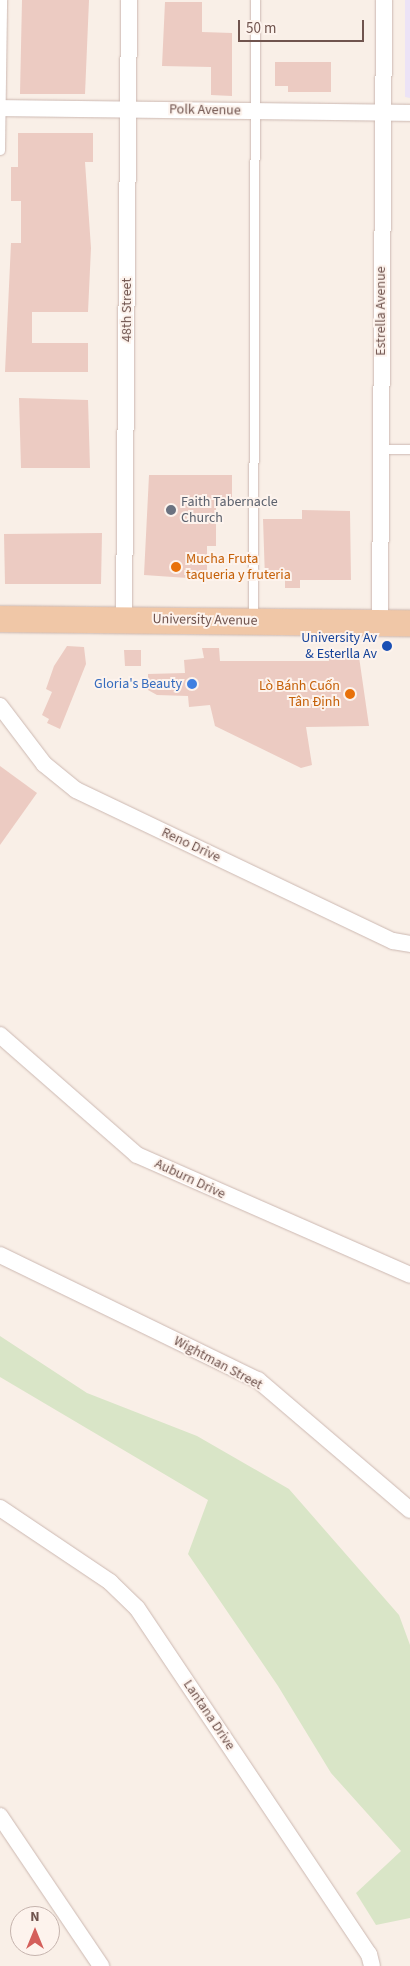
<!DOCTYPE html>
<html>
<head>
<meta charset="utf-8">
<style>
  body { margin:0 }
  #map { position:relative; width:410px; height:1966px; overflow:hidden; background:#f9efe7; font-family:"Source Sans 3",sans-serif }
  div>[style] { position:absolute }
  .education>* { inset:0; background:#ece3f6 }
  .green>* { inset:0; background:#d9e5c7 }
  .building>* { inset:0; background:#eccbc2 }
  .roads { filter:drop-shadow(0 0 1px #ccb8b1) drop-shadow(0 0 1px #ccb8b1) }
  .service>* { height:9px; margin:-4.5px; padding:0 4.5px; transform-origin:4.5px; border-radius:4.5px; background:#fff }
  .minor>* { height:16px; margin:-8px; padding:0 8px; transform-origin:8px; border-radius:8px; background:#fff }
  .primary>* { height:26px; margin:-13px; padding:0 13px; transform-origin:13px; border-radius:13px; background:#f0c7a7 }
  .dots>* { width:14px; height:14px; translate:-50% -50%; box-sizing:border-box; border:2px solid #fdf3ed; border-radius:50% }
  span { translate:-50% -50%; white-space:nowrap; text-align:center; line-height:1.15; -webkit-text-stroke:4px #fdf3ed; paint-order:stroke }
  .street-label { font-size:14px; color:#70544e }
  .worship-label { font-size:14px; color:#5b616d }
  .left { translate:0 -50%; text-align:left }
  .food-label { font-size:14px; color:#c56008 }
  .right { translate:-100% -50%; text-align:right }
  .transit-label { font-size:14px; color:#164399 }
  .shop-label { font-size:14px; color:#366cbe }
  .north { position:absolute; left:10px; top:1906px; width:50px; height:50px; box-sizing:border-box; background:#fdf3ed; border:1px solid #c5b3ad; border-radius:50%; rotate:0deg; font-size:14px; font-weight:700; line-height:20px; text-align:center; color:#70544e }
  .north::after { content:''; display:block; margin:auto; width:18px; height:22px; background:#d45f5b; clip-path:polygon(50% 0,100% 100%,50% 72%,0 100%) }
  .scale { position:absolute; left:238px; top:20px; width:126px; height:22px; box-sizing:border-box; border:2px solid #70544e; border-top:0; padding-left:6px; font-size:15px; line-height:18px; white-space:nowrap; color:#70544e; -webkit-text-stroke:4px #fdf3ed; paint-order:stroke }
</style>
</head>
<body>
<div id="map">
  <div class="education">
    <div style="clip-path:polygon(405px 0,410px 0,410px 98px,405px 97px)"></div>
  </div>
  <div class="green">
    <div style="clip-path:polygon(0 1336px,87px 1393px,197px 1436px,289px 1489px,399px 1615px,410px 1645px,410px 1918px,376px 1925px,356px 1893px,401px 1851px,331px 1773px,278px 1686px,188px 1554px,208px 1500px,0 1377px)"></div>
  </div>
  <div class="building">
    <div style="clip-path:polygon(22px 0,89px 0,85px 94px,20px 94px)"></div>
    <div style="clip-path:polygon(165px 2px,202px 2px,202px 32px,232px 33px,232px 96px,211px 95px,211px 67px,162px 66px)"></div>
    <div style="clip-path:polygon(275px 62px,331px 62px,331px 92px,288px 92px,288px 86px,275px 86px)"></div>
    <div style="clip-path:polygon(18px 133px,93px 133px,93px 162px,85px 162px,91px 248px,88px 312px,32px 312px,32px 343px,88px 343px,88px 372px,5px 372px,11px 243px,21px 243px,21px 201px,11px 201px,11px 167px,18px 167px)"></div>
    <div style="clip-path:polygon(19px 398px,88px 400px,90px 468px,21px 468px)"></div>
    <div style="clip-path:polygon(149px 475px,232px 475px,232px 505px,216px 505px,216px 546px,207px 546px,207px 572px,202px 572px,202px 579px,144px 575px)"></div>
    <div style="clip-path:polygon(302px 510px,350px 511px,351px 580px,300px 580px,300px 588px,285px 588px,285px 579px,265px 579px,263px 519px,302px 519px)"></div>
    <div style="clip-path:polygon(102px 533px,101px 584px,5px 584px,4px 534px)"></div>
    <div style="clip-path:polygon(67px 646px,84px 647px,86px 664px,60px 729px,47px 723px,49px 719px,42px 715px,52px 692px,46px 689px,54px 666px)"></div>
    <div style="clip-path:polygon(202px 648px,219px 648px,220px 661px,329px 661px,328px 654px,358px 650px,369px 726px,306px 727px,312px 765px,301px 768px,215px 726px,210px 705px,189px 707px,188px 696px,157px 695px,148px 690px,148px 674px,185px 673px,184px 660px,204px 658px)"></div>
    <div style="clip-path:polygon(124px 650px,141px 650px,141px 666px,125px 666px)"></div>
    <div style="clip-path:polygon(0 766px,37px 793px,0 845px)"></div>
  </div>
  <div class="roads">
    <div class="service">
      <div style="left:0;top:150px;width:150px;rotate:-89.2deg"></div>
      <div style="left:380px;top:449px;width:30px"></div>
      <div style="left:253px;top:618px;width:618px;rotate:-89.81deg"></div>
    </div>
    <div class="minor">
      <div style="left:0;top:108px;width:410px;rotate:0.7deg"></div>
      <div style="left:124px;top:620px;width:620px;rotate:-89.54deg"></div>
      <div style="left:380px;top:622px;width:622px;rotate:-89.63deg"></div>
      <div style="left:0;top:706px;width:73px;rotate:52.8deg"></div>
      <div style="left:44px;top:764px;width:41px;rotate:39.1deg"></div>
      <div style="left:76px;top:790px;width:351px;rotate:25.5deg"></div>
      <div style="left:393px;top:941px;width:17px;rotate:10deg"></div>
      <div style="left:0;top:1035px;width:182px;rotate:41.2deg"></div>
      <div style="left:137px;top:1155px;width:298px;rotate:23.7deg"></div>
      <div style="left:0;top:1255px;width:287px;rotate:25.9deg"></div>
      <div style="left:258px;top:1380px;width:200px;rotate:40.5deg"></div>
      <div style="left:0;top:1508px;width:133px;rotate:33.9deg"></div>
      <div style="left:110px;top:1582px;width:37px;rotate:44deg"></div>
      <div style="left:137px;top:1608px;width:417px;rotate:56.2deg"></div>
      <div style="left:369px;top:1954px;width:12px;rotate:76deg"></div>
      <div style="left:0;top:1816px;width:181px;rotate:56deg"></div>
    </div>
    <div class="primary">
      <div style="left:0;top:619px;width:410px;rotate:0.6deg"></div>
    </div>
  </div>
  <div class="dots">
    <div style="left:171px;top:510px;background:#6b7280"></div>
    <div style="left:176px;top:567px;background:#e8710a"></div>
    <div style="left:387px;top:646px;background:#1a4fb4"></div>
    <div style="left:192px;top:684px;background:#3f7fe0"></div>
    <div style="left:350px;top:694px;background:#e8710a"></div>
  </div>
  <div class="street-label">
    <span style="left:205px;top:110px;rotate:1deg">Polk Avenue</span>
    <span style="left:127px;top:310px;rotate:-90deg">48th Street</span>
    <span style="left:381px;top:311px;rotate:-90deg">Estrella Avenue</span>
    <span style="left:205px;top:620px;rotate:1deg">University Avenue</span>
    <span style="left:191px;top:845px;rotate:25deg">Reno Drive</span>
    <span style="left:190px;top:1179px;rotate:25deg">Auburn Drive</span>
    <span style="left:218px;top:1363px;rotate:28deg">Wightman Street</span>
    <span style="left:209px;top:1715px;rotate:56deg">Lantana Drive</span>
  </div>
  <div class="worship-label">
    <span class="left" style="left:181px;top:510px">Faith Tabernacle<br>Church</span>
  </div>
  <div class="food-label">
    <span class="left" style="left:186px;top:567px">Mucha Fruta<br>taqueria y fruteria</span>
    <span class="right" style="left:340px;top:694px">Lò Bánh Cuốn<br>Tân Định</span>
  </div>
  <div class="transit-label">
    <span class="right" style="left:377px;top:646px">University Av<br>&amp; Esterlla Av</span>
  </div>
  <div class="shop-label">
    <span class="right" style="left:182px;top:684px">Gloria's Beauty</span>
  </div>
  <div class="north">N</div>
  <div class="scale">50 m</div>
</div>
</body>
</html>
